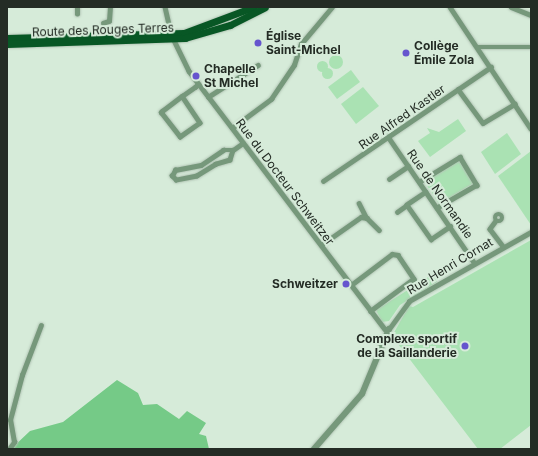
<!DOCTYPE html>
<html>
<head>
<meta charset="utf-8">
<style>
  body { margin:0 }
  #map { position:relative; width:538px; height:456px; overflow:hidden; background:#d6ebd9; font-family:Inter,sans-serif }
  div>[style] { position:absolute }
  .green>* { inset:0; background:#aae2b3 }
  .round { border-radius:50% }
  .forest>* { inset:0; background:#75ca87 }
  .roads { filter:drop-shadow(0 0 1px #b2c5b5) drop-shadow(0 0 1px #b2c5b5) }
  .minor>* { height:4.5px; margin:-2.25px; padding:0 2.25px; transform-origin:2.25px; border-radius:2.25px; background:#76987b }
  .minor>.ring { margin:-2.25px; padding:0; box-sizing:content-box; background:none; border:4.5px solid #76987b; border-radius:50% }
  .tertiary>* { height:5.5px; margin:-2.75px; padding:0 2.75px; transform-origin:2.75px; border-radius:2.75px; background:#76987b }
  .primary>* { height:7px; margin:-3.5px; padding:0 3.5px; transform-origin:3.5px; border-radius:3.5px; background:#085725 }
  .dots>* { width:11px; height:11px; translate:-50% -50%; box-sizing:border-box; border:2px solid #d6ebd9; border-radius:50% }
  span { translate:-50% -50%; white-space:nowrap; text-align:center; line-height:1.15; -webkit-text-stroke:4px #d6ebd9; paint-order:stroke }
  .street-label { font-size:12px; color:#242c25 }
  .poi-label { font-size:12px; color:#242c25; font-weight:700 }
  .left { translate:0 -50%; text-align:left }
  .right { translate:-100% -50%; text-align:right }
  .frame { position:absolute; inset:0; border:8px solid #242c25; pointer-events:none }
</style>
</head>
<body>
<div id="map">
  <div class="green">
    <div class="round" style="left:329px;top:55px;width:14px;height:14px"></div>
    <div class="round" style="left:316.5px;top:60.5px;width:11px;height:11px"></div>
    <div class="round" style="left:321.5px;top:67.5px;width:11px;height:11px"></div>
    <div style="clip-path:polygon(351px 70px,360px 82px,337px 99px,328px 87px)"></div>
    <div style="clip-path:polygon(363px 87px,379px 106px,356px 124px,341px 104px)"></div>
    <div style="clip-path:polygon(458px 119px,466px 131px,430px 157px,418px 141px,430px 133px,427px 128px,439px 132px)"></div>
    <div style="clip-path:polygon(507px 133px,521px 154px,495px 174px,481px 152px)"></div>
    <div style="clip-path:polygon(531px 151px,531px 225px,498px 176px)"></div>
    <div style="clip-path:polygon(458px 160px,474px 183px,439px 204px,424px 181px)"></div>
    <div style="clip-path:polygon(531px 240px,531px 425px,500px 449px,478px 449px,392px 336px,409px 306px,413px 307px)"></div>
    <div style="clip-path:polygon(433px 274px,437px 282px,400px 305px,389px 321px,382px 322px,376px 310px)"></div>
  </div>
  <div class="forest">
    <div style="clip-path:polygon(117px 380px,138px 393px,143px 405px,157px 404px,179px 419px,187px 411px,206px 423px,199px 434px,206px 436px,209px 449px,11px 449px,30px 431px,63px 422px)"></div>
  </div>
  <div class="roads">
    <div class="minor">
      <div style="left:165px;top:7px;width:28px;rotate:77deg"></div>
      <div style="left:171px;top:34px;width:41px;rotate:64.1deg"></div>
      <div style="left:189px;top:71px;width:324px;rotate:52.8deg"></div>
      <div style="left:385px;top:329px;width:4px"></div>
      <div style="left:389px;top:329px;width:34px;rotate:-54deg"></div>
      <div style="left:409px;top:301px;width:140px;rotate:-29.5deg"></div>
      <div style="left:450px;top:7px;width:146px;rotate:56.4deg"></div>
      <div style="left:511px;top:7px;width:22px;rotate:22deg"></div>
      <div style="left:77px;top:14px;width:7px;rotate:-90deg"></div>
      <div style="left:103px;top:23px;width:6px;rotate:-18deg"></div>
      <div style="left:109px;top:21px;width:14px;rotate:-86deg"></div>
      <div style="left:477px;top:47px;width:54px"></div>
      <div style="left:458px;top:89px;width:42px;rotate:53.7deg"></div>
      <div style="left:483px;top:123px;width:37px;rotate:-31deg"></div>
      <div style="left:182px;top:96px;width:32px;rotate:56deg"></div>
      <div style="left:200px;top:123px;width:24px;rotate:145deg"></div>
      <div style="left:180px;top:137px;width:31px;rotate:-128deg"></div>
      <div style="left:161px;top:113px;width:2px;rotate:-63deg"></div>
      <div style="left:162px;top:111px;width:25px;rotate:-37deg"></div>
      <div style="left:182px;top:96px;width:16px;rotate:-35deg"></div>
      <div style="left:195px;top:87px;width:4px;rotate:-45deg"></div>
      <div style="left:208px;top:97px;width:59px;rotate:-32.6deg"></div>
      <div style="left:232px;top:128px;width:49px;rotate:-36.6deg"></div>
      <div style="left:271px;top:99px;width:41px;rotate:-55.9deg"></div>
      <div style="left:294px;top:65px;width:22px;rotate:-72deg"></div>
      <div style="left:301px;top:44px;width:48px;rotate:-50deg"></div>
      <div style="left:389px;top:138px;width:150px;rotate:55.6deg"></div>
      <div style="left:233px;top:150px;width:10px;rotate:107deg"></div>
      <div style="left:230px;top:160px;width:15px;rotate:164deg"></div>
      <div style="left:216px;top:164px;width:22px;rotate:148deg"></div>
      <div style="left:197px;top:176px;width:21px;rotate:169deg"></div>
      <div style="left:176px;top:180px;width:6px;rotate:-135deg"></div>
      <div style="left:172px;top:176px;width:7px;rotate:-63deg"></div>
      <div style="left:175px;top:170px;width:26px;rotate:-11deg"></div>
      <div style="left:201px;top:165px;width:27px;rotate:-34deg"></div>
      <div style="left:223px;top:150px;width:10px"></div>
      <div style="left:233px;top:150px;width:12px;rotate:-35deg"></div>
      <div style="left:389px;top:179px;width:23px;rotate:-34deg"></div>
      <div style="left:323px;top:181px;width:203px;rotate:-34.2deg"></div>
      <div style="left:419px;top:182px;width:48px;rotate:-31.4deg"></div>
      <div style="left:460px;top:157px;width:33px;rotate:59deg"></div>
      <div style="left:477px;top:185px;width:46px;rotate:150.1deg"></div>
      <div style="left:426px;top:192px;width:23px;rotate:146deg"></div>
      <div style="left:407px;top:205px;width:42px;rotate:54.8deg"></div>
      <div style="left:431px;top:239px;width:23px;rotate:-34deg"></div>
      <div style="left:359px;top:203px;width:16px;rotate:63deg"></div>
      <div style="left:397px;top:212px;width:12px;rotate:-35deg"></div>
      <div class="ring" style="left:495px;top:214px;width:3.5px;height:3.5px"></div>
      <div style="left:496px;top:221px;width:10px;rotate:127deg"></div>
      <div style="left:490px;top:229px;width:21px;rotate:53deg"></div>
      <div style="left:321px;top:245px;width:49px;rotate:-35deg"></div>
      <div style="left:361px;top:217px;width:6px;rotate:9deg"></div>
      <div style="left:367px;top:218px;width:17px;rotate:45deg"></div>
      <div style="left:351px;top:285px;width:51px;rotate:-37.1deg"></div>
      <div style="left:392px;top:254px;width:6px;rotate:9deg"></div>
      <div style="left:398px;top:255px;width:29px;rotate:56deg"></div>
      <div style="left:414px;top:279px;width:54px;rotate:143.3deg"></div>
      <div style="left:9px;top:449px;width:9px;rotate:-54deg"></div>
      <div style="left:14px;top:442px;width:22px;rotate:-100deg"></div>
      <div style="left:10px;top:420px;width:47px;rotate:-75.1deg"></div>
      <div style="left:22px;top:375px;width:53px;rotate:-69.2deg"></div>
    </div>
    <div class="tertiary">
      <div style="left:314px;top:449px;width:73px;rotate:-48.9deg"></div>
      <div style="left:362px;top:394px;width:70px;rotate:-67.4deg"></div>
    </div>
    <div class="primary">
      <div style="left:7px;top:38px;width:177px;rotate:-1.6deg"></div>
      <div style="left:184px;top:33px;width:74px;rotate:-20.6deg"></div>
      <div style="left:7px;top:44px;width:178px;rotate:-1.9deg"></div>
      <div style="left:185px;top:38px;width:47px;rotate:-16.1deg"></div>
      <div style="left:230px;top:25px;width:39px;rotate:-27deg"></div>
    </div>
  </div>
  <div class="dots">
    <div style="left:258px;top:43px;background:#6655ce"></div>
    <div style="left:406px;top:53px;background:#6655ce"></div>
    <div style="left:196px;top:76px;background:#6655ce"></div>
    <div style="left:346px;top:284px;background:#6655ce"></div>
    <div style="left:465px;top:346px;background:#6655ce"></div>
  </div>
  <div class="street-label">
    <span style="left:103px;top:30px;rotate:-2deg">Route des Rouges Terres</span>
    <span style="left:402px;top:117px;rotate:-35deg">Rue Alfred Kastler</span>
    <span style="left:285px;top:182px;rotate:53deg">Rue du Docteur Schweitzer</span>
    <span style="left:440px;top:194px;rotate:55deg">Rue de Normandie</span>
    <span style="left:450px;top:266px;rotate:-31deg">Rue Henri Cornat</span>
  </div>
  <div class="poi-label">
    <span class="left" style="left:266px;top:43px">Église<br>Saint-Michel</span>
    <span class="left" style="left:414px;top:53px">Collège<br>Émile Zola</span>
    <span class="left" style="left:204px;top:76px">Chapelle<br>St Michel</span>
    <span class="right" style="left:338px;top:284px">Schweitzer</span>
    <span class="right" style="left:457px;top:346px">Complexe sportif<br>de la Saillanderie</span>
  </div>
  <div class="frame"></div>
</div>
</body>
</html>
